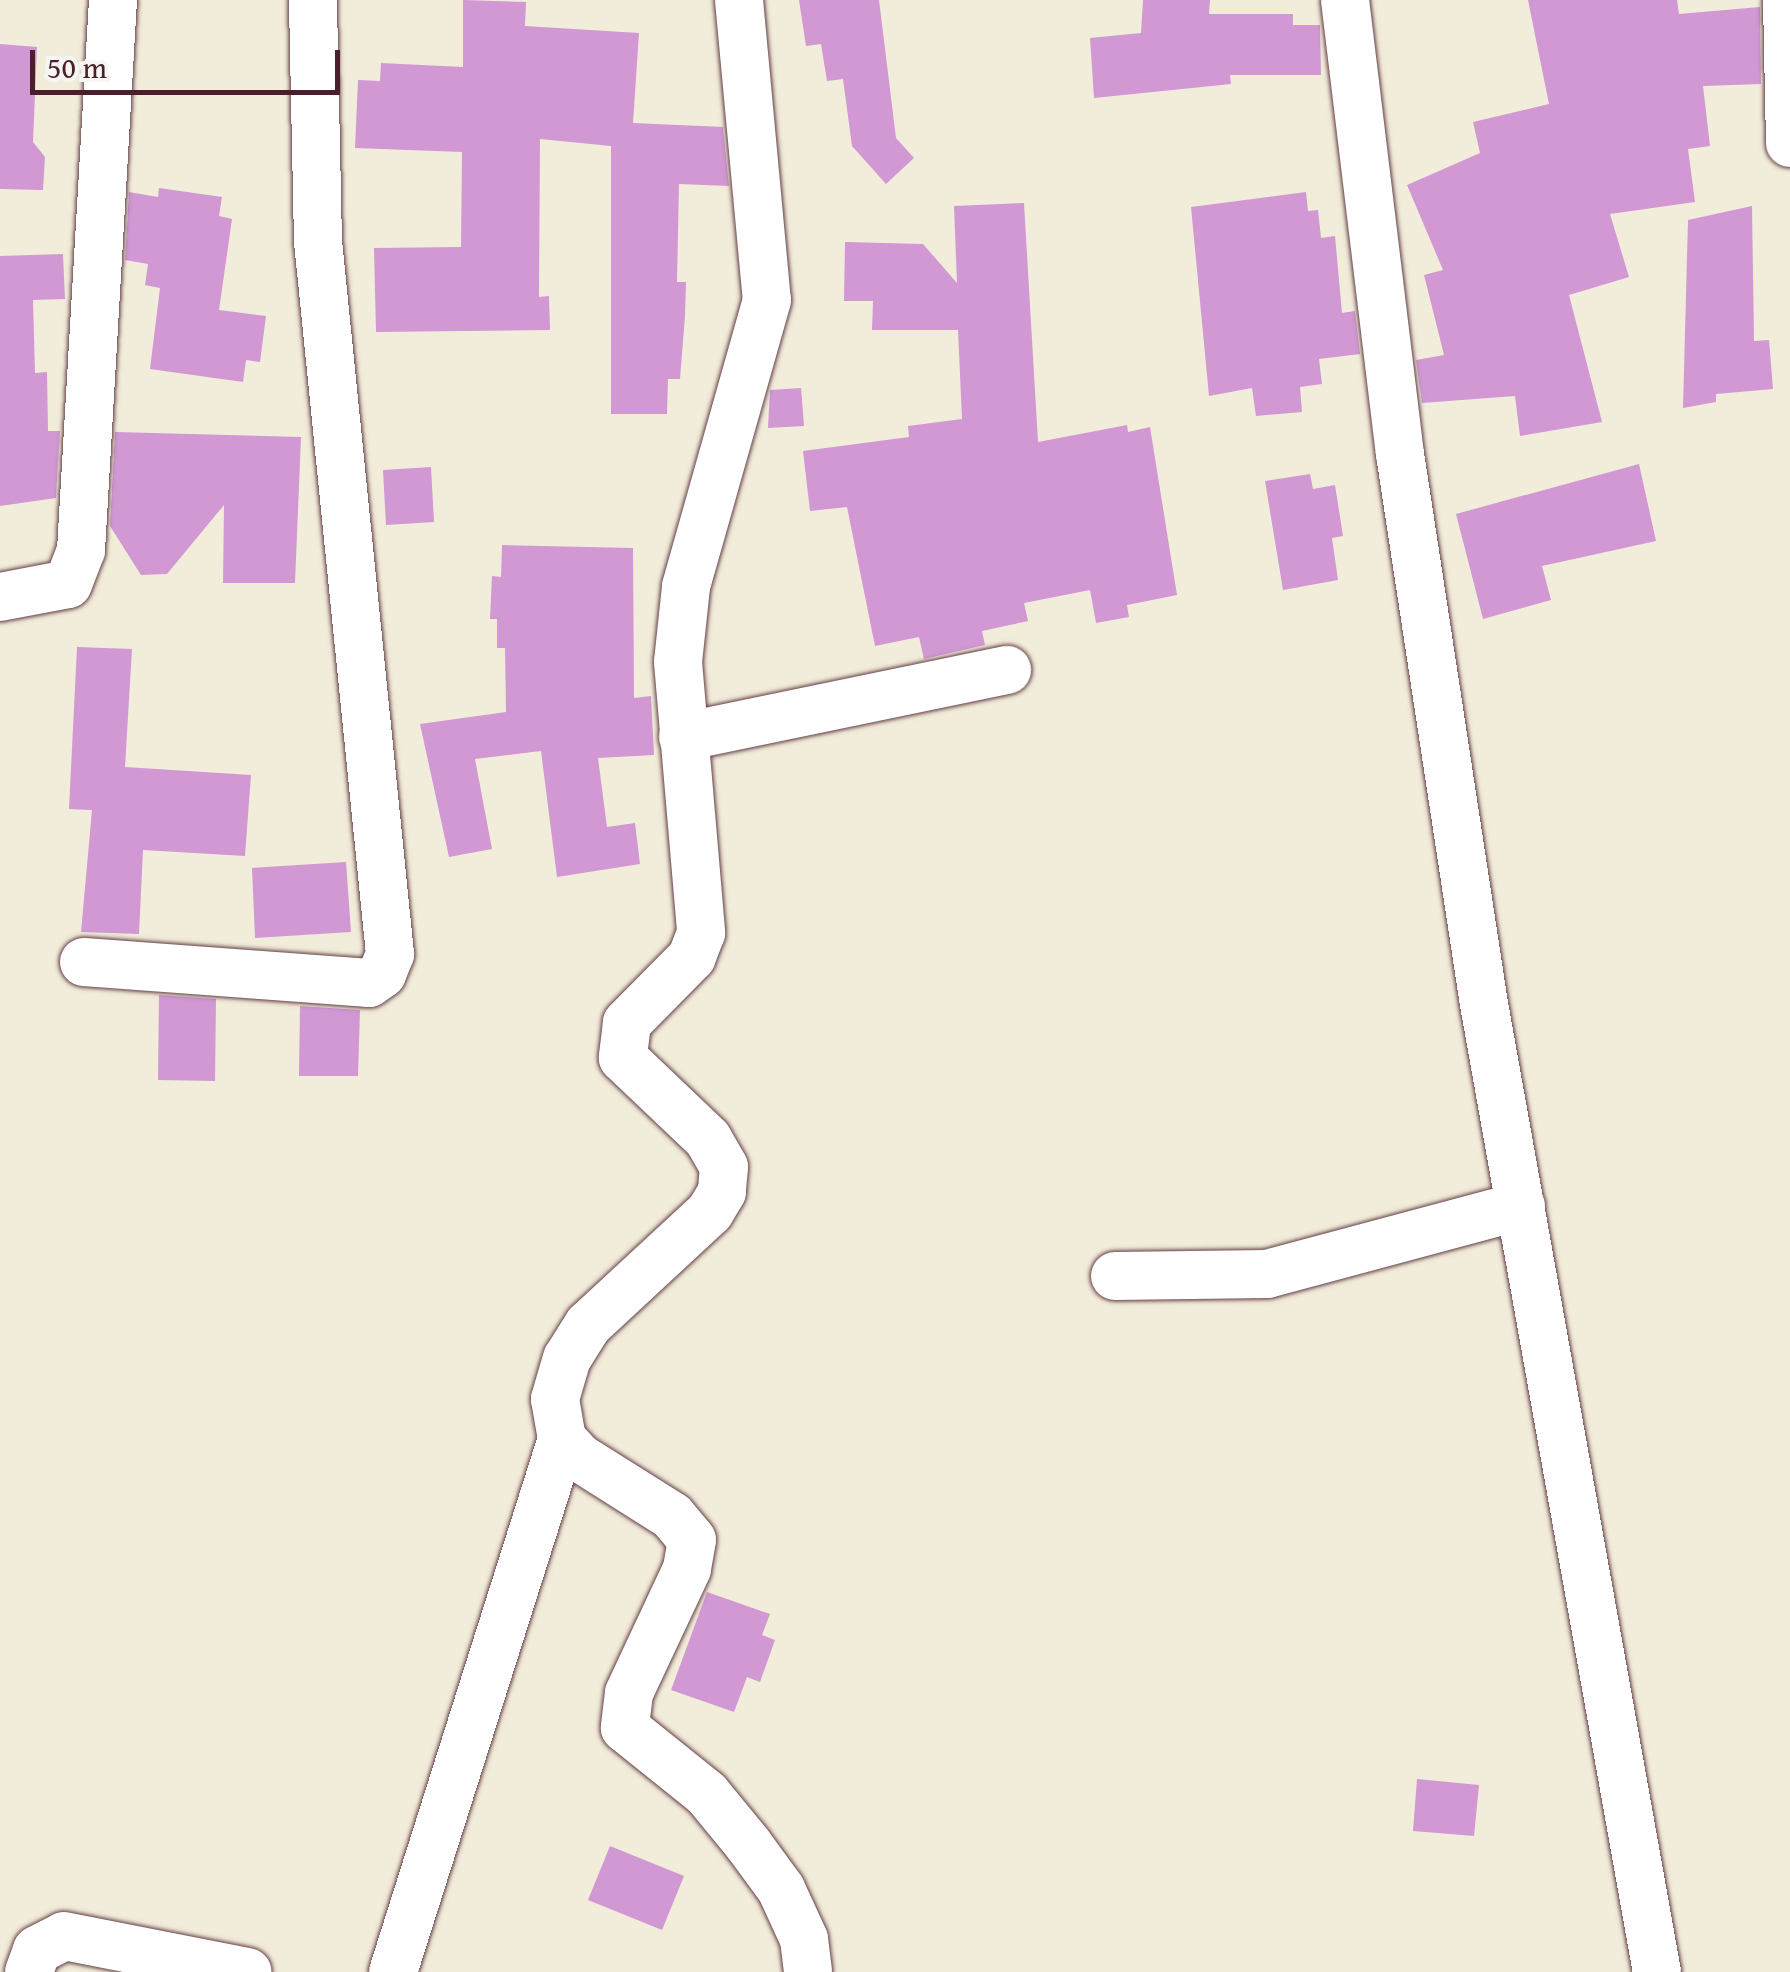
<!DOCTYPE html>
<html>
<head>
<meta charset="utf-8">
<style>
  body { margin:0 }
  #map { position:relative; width:1790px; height:1972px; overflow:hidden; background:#f2ecda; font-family:"Gentium Book Plus",serif }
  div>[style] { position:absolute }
  .building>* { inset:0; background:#d198d3 }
  .roads { filter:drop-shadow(0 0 2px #633e45) drop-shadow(0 0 2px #633e45) }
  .minor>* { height:48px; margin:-24px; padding:0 24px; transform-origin:24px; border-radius:24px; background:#fff }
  span { translate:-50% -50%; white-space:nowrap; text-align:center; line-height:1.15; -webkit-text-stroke:8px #f6f6f2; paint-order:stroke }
  .scale { position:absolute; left:30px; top:50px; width:310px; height:45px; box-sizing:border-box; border:5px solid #4a1f2b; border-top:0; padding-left:12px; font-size:30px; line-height:35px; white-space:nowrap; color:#4a1f2b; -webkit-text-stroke:8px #f6f6f2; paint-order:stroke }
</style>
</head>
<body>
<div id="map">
  <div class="building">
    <div style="clip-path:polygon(463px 0,526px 2px,525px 26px,639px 33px,633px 123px,723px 127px,729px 186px,679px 184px,677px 282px,686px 282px,685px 316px,680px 379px,668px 379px,667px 414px,611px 414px,611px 146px,540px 139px,539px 297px,549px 296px,550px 330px,376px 332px,374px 248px,461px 247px,462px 152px,355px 148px,358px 80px,380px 81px,381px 63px,463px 67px)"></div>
    <div style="clip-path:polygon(799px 0,879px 0,896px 138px,914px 158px,886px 184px,852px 146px,843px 79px,827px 81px,821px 44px,806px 46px)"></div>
    <div style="clip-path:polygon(1143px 0,1210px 0,1209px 14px,1293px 14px,1293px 25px,1320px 25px,1321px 75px,1230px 75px,1231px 84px,1094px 98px,1090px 38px,1141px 33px)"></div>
    <div style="clip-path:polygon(1528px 0,1677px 0,1679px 14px,1760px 7px,1761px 84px,1703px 86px,1710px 146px,1688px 149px,1695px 202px,1610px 214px,1629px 277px,1569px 295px,1602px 422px,1520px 436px,1515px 396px,1422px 403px,1416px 360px,1444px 355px,1424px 275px,1443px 270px,1407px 185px,1480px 153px,1473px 122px,1549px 104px)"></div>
    <div style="clip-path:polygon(0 44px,37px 47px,33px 142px,45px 157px,43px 190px,0 189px)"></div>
    <div style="clip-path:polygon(159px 188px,222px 197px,219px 216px,232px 219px,219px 310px,266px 316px,260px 362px,246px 360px,243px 382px,150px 369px,160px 288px,145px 285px,148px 264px,125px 260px,129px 192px,158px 197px)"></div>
    <div style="clip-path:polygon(1306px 192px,1308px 211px,1318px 210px,1321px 238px,1335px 236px,1342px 313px,1355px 311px,1360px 354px,1319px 359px,1322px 384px,1300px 387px,1302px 412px,1256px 416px,1252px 388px,1209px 396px,1191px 207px)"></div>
    <div style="clip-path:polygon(1024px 203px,1038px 442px,1127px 425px,1128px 432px,1150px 427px,1177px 595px,1127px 605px,1129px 617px,1096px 623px,1090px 590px,1024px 603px,1028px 621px,982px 631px,985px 645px,924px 659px,919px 637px,875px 646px,847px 507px,810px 511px,803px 451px,909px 437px,908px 426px,962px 419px,958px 330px,872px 330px,873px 301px,844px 301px,845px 242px,923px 244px,957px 283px,954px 206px)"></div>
    <div style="clip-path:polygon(1752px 206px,1754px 341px,1769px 340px,1773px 389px,1716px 394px,1716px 402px,1683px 408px,1688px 220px)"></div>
    <div style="clip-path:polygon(63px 254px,65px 299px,33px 300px,35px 373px,47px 372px,48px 431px,60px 431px,56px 498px,0 506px,0 256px)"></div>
    <div style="clip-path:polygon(801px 388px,804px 426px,768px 428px,770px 390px)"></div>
    <div style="clip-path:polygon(115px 432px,301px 437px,295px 583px,223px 583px,224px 505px,167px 574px,141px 575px,110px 526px)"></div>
    <div style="clip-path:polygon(1639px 464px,1656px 541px,1542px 566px,1551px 600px,1483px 619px,1456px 514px)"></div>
    <div style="clip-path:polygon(431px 467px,434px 522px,386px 525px,383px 470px)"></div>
    <div style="clip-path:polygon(1310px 474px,1313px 489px,1335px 485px,1343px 536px,1332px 538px,1338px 580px,1283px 590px,1265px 481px)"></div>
    <div style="clip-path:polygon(502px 545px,633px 548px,634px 698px,651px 696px,654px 755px,598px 758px,607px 827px,635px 823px,640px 864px,557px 877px,541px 751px,475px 759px,492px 849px,449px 857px,420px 724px,506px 712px,505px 648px,497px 648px,497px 619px,490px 619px,492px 576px,501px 577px)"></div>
    <div style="clip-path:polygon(77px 647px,132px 649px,125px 767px,251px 775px,245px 856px,143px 850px,139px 934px,81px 932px,92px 810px,69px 809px)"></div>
    <div style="clip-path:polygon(346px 862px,351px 932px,255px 938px,252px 868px)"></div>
    <div style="clip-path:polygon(159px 995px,216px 999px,215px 1081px,158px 1080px)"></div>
    <div style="clip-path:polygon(300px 1006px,360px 1010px,358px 1076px,299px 1076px)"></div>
    <div style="clip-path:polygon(707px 1592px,770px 1614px,762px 1635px,775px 1640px,760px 1682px,747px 1677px,734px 1712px,671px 1690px)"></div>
    <div style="clip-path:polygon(1417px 1779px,1479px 1785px,1474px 1836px,1413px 1831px)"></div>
    <div style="clip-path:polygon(610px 1846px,684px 1876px,662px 1930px,588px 1900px)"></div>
  </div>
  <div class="roads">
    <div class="minor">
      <div style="left:739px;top:0;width:301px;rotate:84.7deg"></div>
      <div style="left:767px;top:300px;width:298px;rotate:105.8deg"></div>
      <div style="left:686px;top:587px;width:75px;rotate:96.1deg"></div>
      <div style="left:678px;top:662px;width:272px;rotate:85.1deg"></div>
      <div style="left:701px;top:933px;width:26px;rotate:111deg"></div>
      <div style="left:692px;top:957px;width:93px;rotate:134.6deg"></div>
      <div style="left:627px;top:1023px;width:35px;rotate:97deg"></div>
      <div style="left:623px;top:1058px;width:117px;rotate:43.6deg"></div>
      <div style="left:708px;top:1139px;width:32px;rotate:60deg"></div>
      <div style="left:724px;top:1167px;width:25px;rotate:95deg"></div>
      <div style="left:722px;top:1192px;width:23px;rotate:121deg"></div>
      <div style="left:710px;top:1212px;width:166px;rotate:137.2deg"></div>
      <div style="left:588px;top:1325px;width:39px;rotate:122deg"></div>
      <div style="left:567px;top:1358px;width:43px;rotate:106.3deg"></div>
      <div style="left:555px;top:1399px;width:41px;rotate:80.1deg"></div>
      <div style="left:562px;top:1439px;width:26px;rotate:47deg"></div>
      <div style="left:580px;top:1458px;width:109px;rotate:32.2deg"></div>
      <div style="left:672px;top:1516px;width:31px;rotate:50deg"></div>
      <div style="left:692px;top:1540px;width:29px;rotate:100deg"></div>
      <div style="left:687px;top:1569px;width:137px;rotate:115.1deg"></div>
      <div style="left:629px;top:1693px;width:35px;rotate:97deg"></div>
      <div style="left:625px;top:1728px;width:105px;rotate:38.8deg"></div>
      <div style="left:707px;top:1794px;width:65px;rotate:50.6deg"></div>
      <div style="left:748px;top:1844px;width:56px;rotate:53.7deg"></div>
      <div style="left:781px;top:1889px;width:55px;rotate:65.3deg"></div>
      <div style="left:804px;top:1939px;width:33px;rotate:83deg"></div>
      <div style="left:1345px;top:0;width:457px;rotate:83.1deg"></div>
      <div style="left:1400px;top:454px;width:556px;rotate:81.32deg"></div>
      <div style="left:1484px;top:1004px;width:983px;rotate:79.87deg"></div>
      <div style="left:1787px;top:0;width:143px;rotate:88.8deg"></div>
      <div style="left:0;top:597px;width:69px;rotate:-10.8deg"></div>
      <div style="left:68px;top:584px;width:36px;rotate:-69deg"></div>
      <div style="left:81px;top:550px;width:551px;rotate:-86.67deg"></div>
      <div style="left:683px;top:737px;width:331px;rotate:-11.7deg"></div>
      <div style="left:84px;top:962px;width:286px;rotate:4.2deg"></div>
      <div style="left:369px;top:983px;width:16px;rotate:-35deg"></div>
      <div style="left:382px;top:974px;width:22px;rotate:-68deg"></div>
      <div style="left:390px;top:954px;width:716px;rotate:-95.77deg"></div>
      <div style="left:318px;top:242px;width:242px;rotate:-91.2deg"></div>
      <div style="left:1115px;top:1276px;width:152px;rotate:-0.8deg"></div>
      <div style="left:1267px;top:1274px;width:263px;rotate:-15deg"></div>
      <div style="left:29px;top:1972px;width:23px;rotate:-70deg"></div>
      <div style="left:37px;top:1950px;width:30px;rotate:-27deg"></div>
      <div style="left:64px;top:1936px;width:187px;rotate:11.1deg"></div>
      <div style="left:393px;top:1972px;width:559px;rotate:-72.41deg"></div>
    </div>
  </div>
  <div class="scale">50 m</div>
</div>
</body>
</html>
